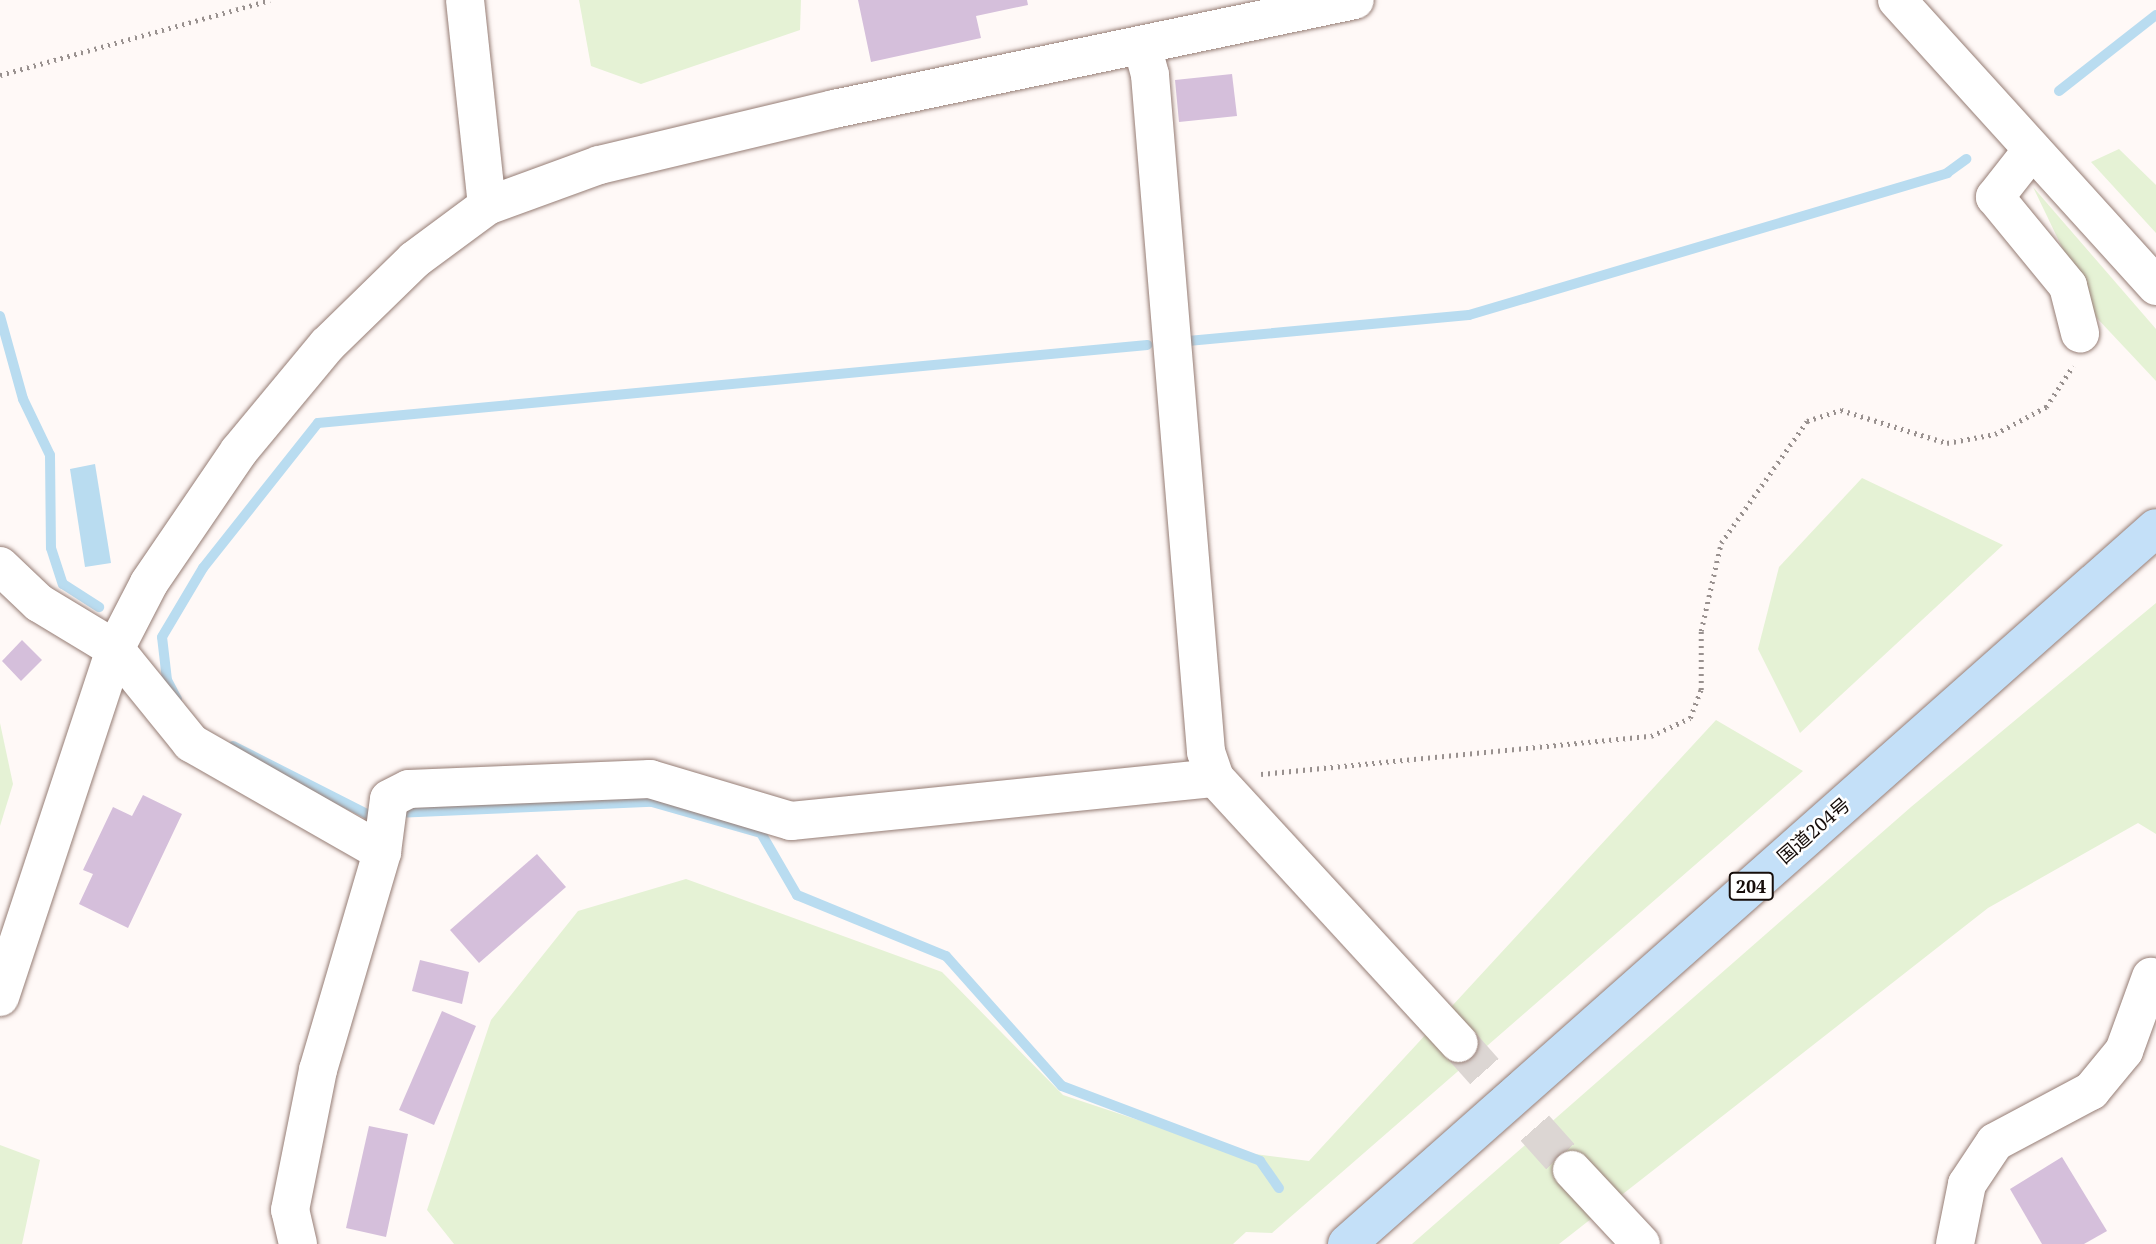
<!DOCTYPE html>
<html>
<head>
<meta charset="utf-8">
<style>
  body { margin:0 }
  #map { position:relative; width:2156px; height:1244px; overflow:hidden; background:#fff9f7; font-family:"Noto Serif","Noto Sans JP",serif }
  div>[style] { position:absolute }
  .green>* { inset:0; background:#e5f2d5 }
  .water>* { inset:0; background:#b9dcf0 }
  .stream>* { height:10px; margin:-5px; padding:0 5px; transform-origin:5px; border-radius:5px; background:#b9dcf0 }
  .building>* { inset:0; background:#d5bfdb }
  .minor-tunnel>* { height:38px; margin-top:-19px; transform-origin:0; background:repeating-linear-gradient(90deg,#dcd6d3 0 38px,transparent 0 57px) }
  .path>* { height:4.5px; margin-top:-2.25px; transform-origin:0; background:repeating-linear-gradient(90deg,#99918f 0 2px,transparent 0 7px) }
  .roads { filter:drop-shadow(0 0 2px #967d75) drop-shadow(0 0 2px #967d75) }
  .minor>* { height:38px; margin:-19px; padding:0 19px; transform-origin:19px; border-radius:19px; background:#fff }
  .tertiary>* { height:38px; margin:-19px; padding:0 19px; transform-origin:19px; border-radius:19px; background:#fff }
  .trunk>* { height:38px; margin:-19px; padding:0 19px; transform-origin:19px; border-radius:19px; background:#c4e0f8 }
  span { translate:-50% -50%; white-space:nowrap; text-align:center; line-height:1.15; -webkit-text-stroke:5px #fff; paint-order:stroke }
  .shield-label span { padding:2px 5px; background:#fff; border:2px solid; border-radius:5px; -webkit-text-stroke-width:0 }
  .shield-label { font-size:18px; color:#160d0a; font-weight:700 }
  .street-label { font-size:19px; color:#160d0a }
</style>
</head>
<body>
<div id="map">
  <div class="green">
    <div style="clip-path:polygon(579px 0,801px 0,800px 30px,641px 84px,591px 66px)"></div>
    <div style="clip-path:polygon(2119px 149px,2156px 185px,2156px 233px,2091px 162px)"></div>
    <div style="clip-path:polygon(2033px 187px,2156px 329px,2156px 381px,2095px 316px)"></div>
    <div style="clip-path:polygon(1862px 478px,2003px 545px,1800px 733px,1758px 649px,1779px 567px)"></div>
    <div style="clip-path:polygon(2156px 603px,2156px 834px,2138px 823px,1988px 908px,1559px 1244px,1412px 1244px,1911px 807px)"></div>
    <div style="clip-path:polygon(1716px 720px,1803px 771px,1272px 1233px,1246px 1232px,1233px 1244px,454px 1244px,427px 1210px,491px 1020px,578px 911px,686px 879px,942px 972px,1063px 1095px,1231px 1151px,1309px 1161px)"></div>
    <div style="clip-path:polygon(0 723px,13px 784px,0 826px)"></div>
    <div style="clip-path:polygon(0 1145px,40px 1160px,22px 1244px,0 1244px)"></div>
  </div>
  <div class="water">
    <div style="clip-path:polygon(95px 464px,111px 563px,85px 567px,70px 469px)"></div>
  </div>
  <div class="stream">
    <div style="left:2059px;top:91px;width:123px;rotate:-38.1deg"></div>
    <div style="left:0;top:316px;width:86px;rotate:74.5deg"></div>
    <div style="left:23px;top:399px;width:62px;rotate:64.3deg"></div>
    <div style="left:50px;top:455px;width:93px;rotate:89.4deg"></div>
    <div style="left:51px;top:548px;width:38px;rotate:72deg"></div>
    <div style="left:63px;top:584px;width:43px;rotate:32.6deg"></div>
    <div style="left:1188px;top:341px;width:282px;rotate:-5.3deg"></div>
    <div style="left:1469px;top:315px;width:499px;rotate:-16.5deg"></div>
    <div style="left:1947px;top:173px;width:24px;rotate:-36deg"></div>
    <div style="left:177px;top:699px;width:21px;rotate:-118deg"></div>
    <div style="left:167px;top:680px;width:43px;rotate:-96.6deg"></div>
    <div style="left:162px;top:637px;width:80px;rotate:-59.3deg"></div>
    <div style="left:203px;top:568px;width:185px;rotate:-51.6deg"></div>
    <div style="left:318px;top:423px;width:833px;rotate:-5.38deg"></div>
    <div style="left:233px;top:746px;width:150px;rotate:26.9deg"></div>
    <div style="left:367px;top:814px;width:12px;rotate:-5deg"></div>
    <div style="left:395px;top:813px;width:257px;rotate:-2.5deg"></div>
    <div style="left:652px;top:802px;width:113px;rotate:15.9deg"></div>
    <div style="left:761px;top:833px;width:72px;rotate:59.9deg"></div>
    <div style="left:797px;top:895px;width:161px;rotate:22.3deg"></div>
    <div style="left:946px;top:956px;width:174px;rotate:48.3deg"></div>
    <div style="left:1062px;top:1086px;width:212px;rotate:20.7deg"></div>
    <div style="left:1260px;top:1161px;width:33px;rotate:55deg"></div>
  </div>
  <div class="building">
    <div style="clip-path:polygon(858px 0,1027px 0,1028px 5px,976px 16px,981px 38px,871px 62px)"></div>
    <div style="clip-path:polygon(1232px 74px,1237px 116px,1179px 122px,1175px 80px)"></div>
    <div style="clip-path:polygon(22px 640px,42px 660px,21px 681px,2px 661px)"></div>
    <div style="clip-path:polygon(143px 795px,182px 814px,128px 928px,79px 904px,93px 874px,83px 870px,113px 807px,132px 816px)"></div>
    <div style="clip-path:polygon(537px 854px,566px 887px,479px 963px,450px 930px)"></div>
    <div style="clip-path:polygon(420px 960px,469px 972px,462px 1004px,412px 991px)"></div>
    <div style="clip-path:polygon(442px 1011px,476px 1026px,434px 1125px,399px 1110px)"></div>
    <div style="clip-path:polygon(369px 1126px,408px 1134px,386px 1237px,346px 1228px)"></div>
    <div style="clip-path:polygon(2062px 1157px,2107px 1231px,2084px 1244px,2042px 1244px,2010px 1189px)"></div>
  </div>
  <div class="minor-tunnel">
    <div style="left:1459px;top:1043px;width:170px;rotate:48.3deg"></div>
  </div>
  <div class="path">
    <div style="left:0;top:75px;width:280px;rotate:-15.5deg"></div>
    <div style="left:1261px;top:774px;width:392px;rotate:-5.6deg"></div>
    <div style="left:1651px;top:736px;width:43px;rotate:-24.8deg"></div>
    <div style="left:1690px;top:718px;width:30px;rotate:-69deg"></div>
    <div style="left:1701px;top:690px;width:59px;rotate:-90deg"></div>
    <div style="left:1701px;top:631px;width:90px;rotate:-77.2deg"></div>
    <div style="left:1721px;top:543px;width:149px;rotate:-54.8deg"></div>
    <div style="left:1807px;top:421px;width:36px;rotate:-18deg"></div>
    <div style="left:1841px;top:410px;width:111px;rotate:17.3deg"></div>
    <div style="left:1947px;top:443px;width:49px;rotate:-10.6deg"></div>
    <div style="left:1995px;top:434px;width:58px;rotate:-27.9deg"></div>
    <div style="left:2046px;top:407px;width:49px;rotate:-56.6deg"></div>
  </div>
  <div class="roads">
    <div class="minor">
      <div style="left:465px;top:0;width:207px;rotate:83.9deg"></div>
      <div style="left:1142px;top:45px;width:31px;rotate:75deg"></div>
      <div style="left:1150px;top:75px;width:679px;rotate:85.27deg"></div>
      <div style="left:1206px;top:752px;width:28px;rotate:71deg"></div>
      <div style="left:1215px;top:778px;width:360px;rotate:47.4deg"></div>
      <div style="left:2032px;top:150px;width:60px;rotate:128.2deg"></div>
      <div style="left:1995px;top:197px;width:115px;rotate:50.6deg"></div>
      <div style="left:2068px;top:286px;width:49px;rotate:75.7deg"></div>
      <div style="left:0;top:566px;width:54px;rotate:43.5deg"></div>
      <div style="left:39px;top:603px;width:89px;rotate:31.2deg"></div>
      <div style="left:115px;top:649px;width:121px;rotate:51deg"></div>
      <div style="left:191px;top:743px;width:220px;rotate:29.7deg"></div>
      <div style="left:1572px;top:1170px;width:101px;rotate:47deg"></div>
      <div style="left:298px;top:1244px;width:35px;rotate:-103deg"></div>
      <div style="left:290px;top:1210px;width:143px;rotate:-78.7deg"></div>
      <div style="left:318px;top:1070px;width:227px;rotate:-73.6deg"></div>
      <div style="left:382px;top:852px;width:53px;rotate:-82.5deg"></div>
      <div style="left:389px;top:799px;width:22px;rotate:-27deg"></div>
      <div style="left:409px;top:789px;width:241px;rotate:-2.4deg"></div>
      <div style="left:650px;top:779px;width:147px;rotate:16.6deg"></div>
      <div style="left:791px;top:821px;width:426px;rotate:-5.8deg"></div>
      <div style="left:1955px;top:1244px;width:61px;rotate:-78.7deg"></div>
      <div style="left:1967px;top:1184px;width:50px;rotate:-56.3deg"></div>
      <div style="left:1995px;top:1142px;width:109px;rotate:-28deg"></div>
      <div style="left:2091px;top:1091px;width:52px;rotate:-50.5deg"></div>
      <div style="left:2124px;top:1051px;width:79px;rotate:-70deg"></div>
    </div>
    <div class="tertiary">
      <div style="left:1897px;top:0;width:386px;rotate:47.8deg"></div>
      <div style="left:0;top:997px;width:367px;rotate:-71.7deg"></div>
      <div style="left:115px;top:649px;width:74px;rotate:-62.7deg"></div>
      <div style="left:149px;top:583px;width:160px;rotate:-55.7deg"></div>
      <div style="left:239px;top:451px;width:138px;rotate:-50.3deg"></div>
      <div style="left:327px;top:345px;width:122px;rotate:-44.3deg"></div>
      <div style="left:414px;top:260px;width:91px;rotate:-36.5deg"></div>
      <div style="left:487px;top:206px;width:119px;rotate:-20.1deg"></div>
      <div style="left:599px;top:165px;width:242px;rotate:-13.4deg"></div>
      <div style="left:834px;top:109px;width:532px;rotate:-11.82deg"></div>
    </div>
    <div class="trunk">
      <div style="left:1347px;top:1244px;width:1080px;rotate:-41.51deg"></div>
    </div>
  </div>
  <div class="shield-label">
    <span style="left:1751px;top:886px">204</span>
  </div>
  <div class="street-label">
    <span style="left:1814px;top:831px;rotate:-41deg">国道204号</span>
  </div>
</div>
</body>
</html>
